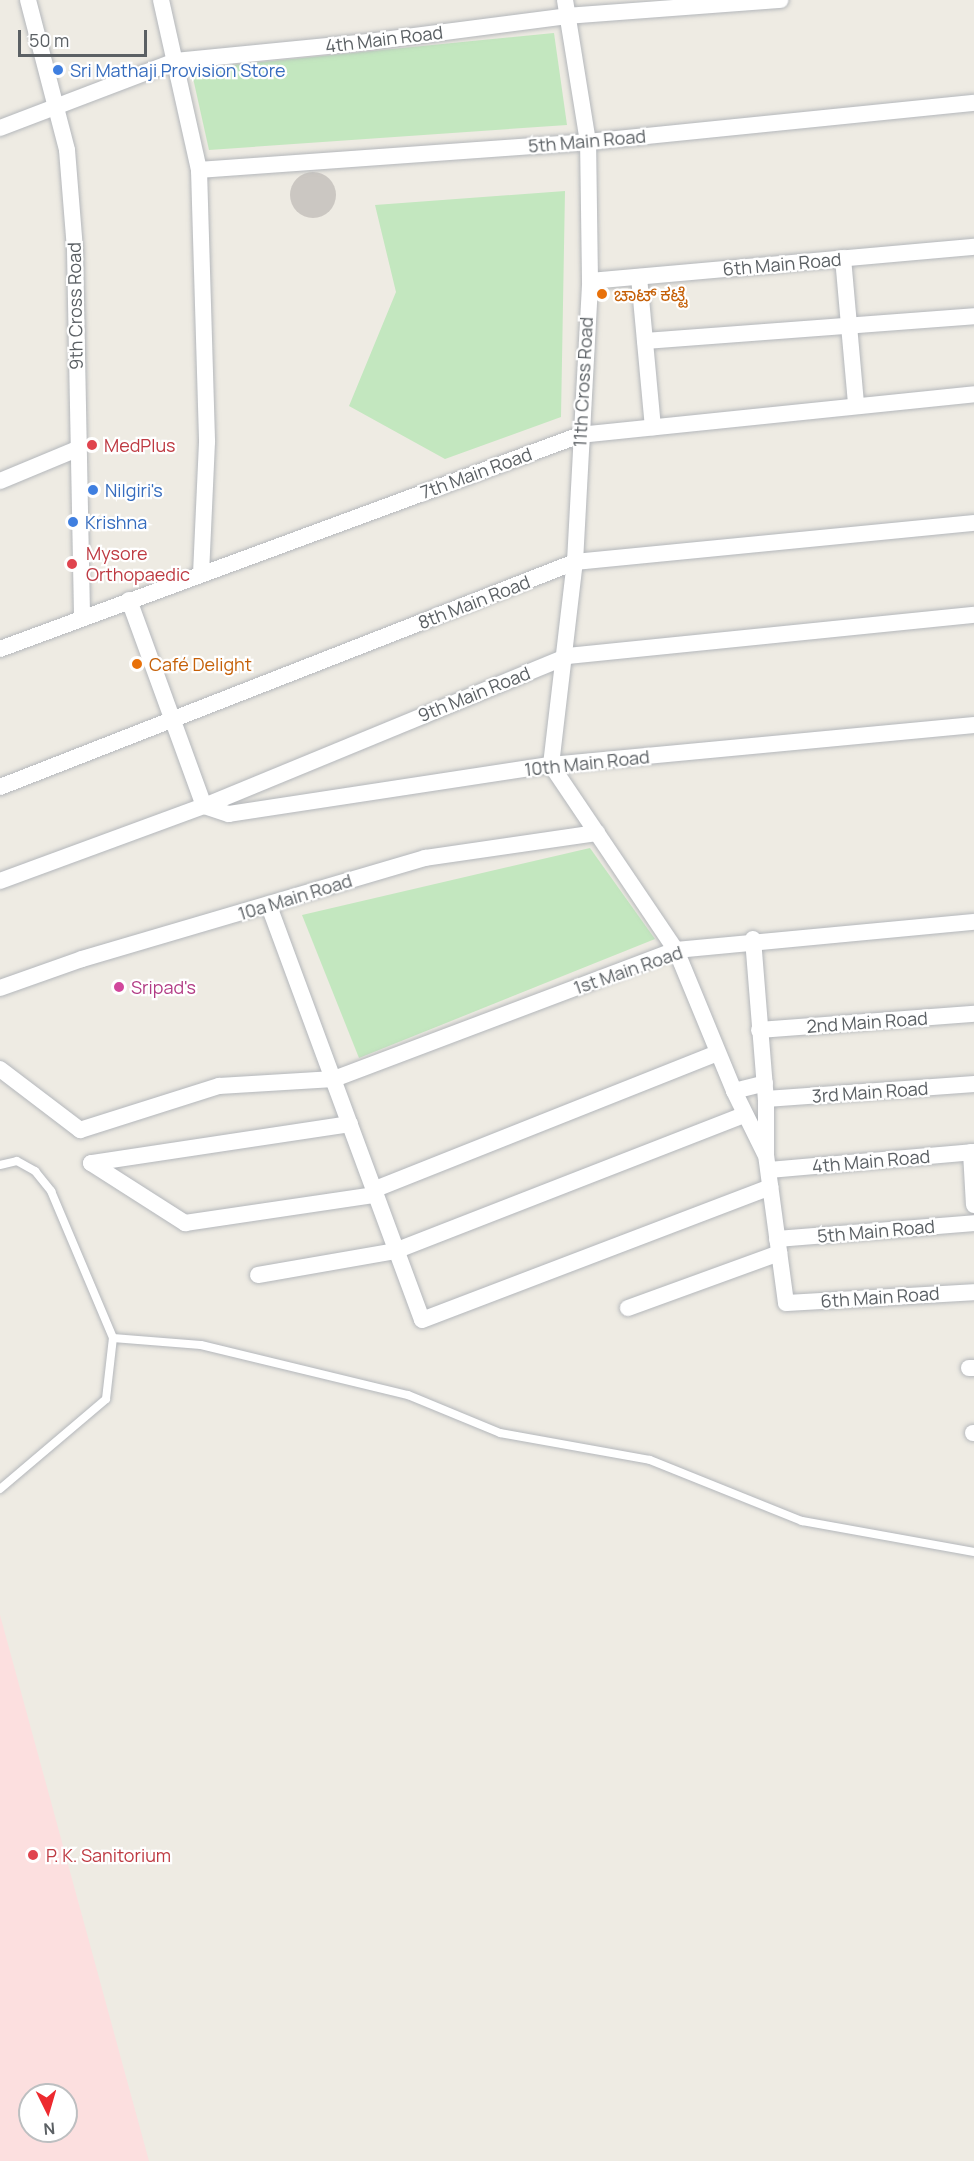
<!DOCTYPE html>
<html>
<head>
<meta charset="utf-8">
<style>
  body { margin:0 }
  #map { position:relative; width:974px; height:2161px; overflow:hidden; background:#eeebe3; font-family:Manrope,"Noto Sans Kannada",sans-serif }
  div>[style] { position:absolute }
  .medical>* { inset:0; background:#fcdfdf }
  .green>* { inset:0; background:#c3e7bf }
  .building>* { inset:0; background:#cbc7c2 }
  .round { border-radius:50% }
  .roads { filter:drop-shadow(0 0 2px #b4b7bb) drop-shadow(0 0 2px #b4b7bb) }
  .lane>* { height:8px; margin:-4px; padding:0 4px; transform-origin:4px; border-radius:4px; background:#fff }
  .street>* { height:16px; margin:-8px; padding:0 8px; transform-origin:8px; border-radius:8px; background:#fff }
  .dots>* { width:16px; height:16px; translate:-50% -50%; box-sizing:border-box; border:3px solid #fff; border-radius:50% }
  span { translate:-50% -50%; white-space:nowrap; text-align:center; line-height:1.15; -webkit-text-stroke:4.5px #fff; paint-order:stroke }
  .street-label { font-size:18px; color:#5b6064 }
  .shop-label { font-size:18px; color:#366cbe }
  .left { translate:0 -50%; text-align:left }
  .food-label { font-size:18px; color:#c56008 }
  .health-label { font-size:18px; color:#be3a42 }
  .hotel-label { font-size:18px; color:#b23c85 }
  .north { position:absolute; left:18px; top:2083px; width:60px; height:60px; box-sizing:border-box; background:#fff; border:2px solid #bdbfc1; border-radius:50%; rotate:175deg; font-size:16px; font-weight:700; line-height:24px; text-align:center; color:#5b6064 }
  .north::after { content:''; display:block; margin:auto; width:21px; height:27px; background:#ed2a2f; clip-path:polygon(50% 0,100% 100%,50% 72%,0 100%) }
  .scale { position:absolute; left:18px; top:30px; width:129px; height:27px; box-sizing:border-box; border:3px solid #5b6064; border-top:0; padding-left:8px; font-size:18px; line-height:21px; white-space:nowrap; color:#5b6064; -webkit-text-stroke:4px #fff; paint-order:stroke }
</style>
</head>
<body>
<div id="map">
  <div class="medical">
    <div style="clip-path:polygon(evenodd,0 1615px,149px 2161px,0 2161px,0 1615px,30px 2095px,66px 2095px,66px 2131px,30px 2131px,30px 2095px)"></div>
  </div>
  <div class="green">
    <div style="clip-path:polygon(554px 33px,567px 125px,209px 150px,191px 69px)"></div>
    <div style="clip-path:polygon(565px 191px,561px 417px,445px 459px,349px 406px,396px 292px,375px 205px)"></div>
    <div style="clip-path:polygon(590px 848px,655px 939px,359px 1058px,302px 915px)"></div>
  </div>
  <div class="building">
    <div class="round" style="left:290px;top:172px;width:46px;height:46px"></div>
  </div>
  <div class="roads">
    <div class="lane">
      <div style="left:0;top:1165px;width:17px;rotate:-13deg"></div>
      <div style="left:17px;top:1161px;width:21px;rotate:29deg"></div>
      <div style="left:35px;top:1171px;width:26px;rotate:51deg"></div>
      <div style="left:51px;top:1191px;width:160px;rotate:67.1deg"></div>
      <div style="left:113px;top:1338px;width:88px;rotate:4.5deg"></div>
      <div style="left:201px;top:1345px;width:213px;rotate:13.6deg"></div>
      <div style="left:408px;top:1395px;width:100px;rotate:22.4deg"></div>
      <div style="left:500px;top:1433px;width:152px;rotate:10.2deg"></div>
      <div style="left:650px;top:1460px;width:164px;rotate:21.9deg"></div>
      <div style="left:802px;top:1521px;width:175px;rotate:10.2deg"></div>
      <div style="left:0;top:1489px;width:139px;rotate:-40.3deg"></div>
      <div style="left:106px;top:1399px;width:61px;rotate:-83.5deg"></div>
    </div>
    <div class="street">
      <div style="left:28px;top:0;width:155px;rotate:75.4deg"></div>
      <div style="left:67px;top:150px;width:100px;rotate:85.4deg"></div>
      <div style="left:75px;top:250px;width:368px;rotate:88.9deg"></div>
      <div style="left:161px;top:0;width:174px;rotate:77.4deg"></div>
      <div style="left:199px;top:170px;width:272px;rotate:88.3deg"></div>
      <div style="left:207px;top:442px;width:131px;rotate:92.6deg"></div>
      <div style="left:0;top:128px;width:187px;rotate:-20.9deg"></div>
      <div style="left:175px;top:61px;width:194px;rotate:-5.6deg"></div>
      <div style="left:368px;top:42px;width:201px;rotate:-7.4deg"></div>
      <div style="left:567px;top:16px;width:214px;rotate:-4.3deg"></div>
      <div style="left:199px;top:170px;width:390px;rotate:-4.1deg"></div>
      <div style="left:588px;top:142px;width:388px;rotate:-5.8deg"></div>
      <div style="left:843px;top:258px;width:148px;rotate:84.9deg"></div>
      <div style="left:639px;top:277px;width:151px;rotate:84.7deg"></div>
      <div style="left:590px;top:281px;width:386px;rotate:-5.1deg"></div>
      <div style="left:645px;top:341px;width:330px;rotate:-4.3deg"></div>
      <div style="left:0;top:481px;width:83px;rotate:-22.6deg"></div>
      <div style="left:129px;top:600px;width:219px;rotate:70deg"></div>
      <div style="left:204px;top:806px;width:26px;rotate:18deg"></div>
      <div style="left:229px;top:814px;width:326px;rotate:-8.7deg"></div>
      <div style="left:551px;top:765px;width:425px;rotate:-5.4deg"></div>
      <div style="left:0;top:649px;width:618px;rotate:-20.25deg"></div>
      <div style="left:580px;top:435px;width:396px;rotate:-5.9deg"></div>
      <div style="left:551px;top:765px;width:204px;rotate:-83.3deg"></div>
      <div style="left:575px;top:562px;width:281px;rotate:-86.9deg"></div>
      <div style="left:590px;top:281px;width:139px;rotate:-90.8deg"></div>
      <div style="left:588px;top:142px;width:144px;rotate:-99.2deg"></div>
      <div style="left:551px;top:765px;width:223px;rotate:56deg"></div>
      <div style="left:676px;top:950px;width:152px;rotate:67.6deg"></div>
      <div style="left:734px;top:1091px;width:70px;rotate:63.8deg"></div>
      <div style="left:0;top:787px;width:617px;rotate:-21.37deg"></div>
      <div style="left:575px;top:562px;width:401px;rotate:-5.6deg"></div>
      <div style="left:0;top:881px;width:217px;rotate:-20.2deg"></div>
      <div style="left:204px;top:806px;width:394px;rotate:-22.4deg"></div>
      <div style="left:568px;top:656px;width:408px;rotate:-5.8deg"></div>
      <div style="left:269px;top:906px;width:441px;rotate:69.7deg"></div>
      <div style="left:422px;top:1320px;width:373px;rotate:-20.9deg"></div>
      <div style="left:753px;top:939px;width:161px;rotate:85.4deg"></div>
      <div style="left:766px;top:1099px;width:56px;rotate:90deg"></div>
      <div style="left:766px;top:1155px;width:149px;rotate:82.3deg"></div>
      <div style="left:786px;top:1303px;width:188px;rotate:-3.3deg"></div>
      <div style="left:0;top:988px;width:87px;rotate:-19.5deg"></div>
      <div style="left:82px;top:959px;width:358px;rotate:-16.4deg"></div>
      <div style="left:425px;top:858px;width:174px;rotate:-8.3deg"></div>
      <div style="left:759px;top:1030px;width:216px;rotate:-4.3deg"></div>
      <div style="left:0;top:1069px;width:101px;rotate:37.3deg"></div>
      <div style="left:80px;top:1130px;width:146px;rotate:-17.6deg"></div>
      <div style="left:219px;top:1086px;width:115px;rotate:-3.5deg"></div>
      <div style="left:334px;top:1079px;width:366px;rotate:-20.7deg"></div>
      <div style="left:676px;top:950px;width:299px;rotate:-5.4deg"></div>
      <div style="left:734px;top:1091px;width:32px;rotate:-14deg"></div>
      <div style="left:766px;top:1099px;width:209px;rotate:-4.1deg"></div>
      <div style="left:350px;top:1124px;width:262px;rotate:171.4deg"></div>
      <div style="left:91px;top:1163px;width:112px;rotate:32.6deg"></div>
      <div style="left:185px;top:1223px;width:192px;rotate:-8.4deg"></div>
      <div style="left:971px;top:1152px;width:53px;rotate:86.8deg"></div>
      <div style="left:769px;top:1170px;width:206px;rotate:-5deg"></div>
      <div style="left:373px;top:1190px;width:370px;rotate:-21.7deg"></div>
      <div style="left:777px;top:1239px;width:198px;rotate:-4.6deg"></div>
      <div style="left:258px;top:1275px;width:139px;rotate:-9.9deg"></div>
      <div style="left:395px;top:1251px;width:375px;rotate:-21.3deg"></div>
      <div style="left:628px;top:1308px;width:161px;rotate:-20deg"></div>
      <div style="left:969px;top:1368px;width:5px"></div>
      <div style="left:973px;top:1433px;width:1px"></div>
    </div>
  </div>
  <div class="dots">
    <div style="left:58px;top:70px;background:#3f7fe0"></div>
    <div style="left:602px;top:294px;background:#e8710a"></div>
    <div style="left:92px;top:445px;background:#e0444e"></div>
    <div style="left:93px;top:490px;background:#3f7fe0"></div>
    <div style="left:73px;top:522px;background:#3f7fe0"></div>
    <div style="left:72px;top:564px;background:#e0444e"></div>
    <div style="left:137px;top:664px;background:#e8710a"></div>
    <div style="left:119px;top:987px;background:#d1479c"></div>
    <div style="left:33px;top:1855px;background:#e0444e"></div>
  </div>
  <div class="street-label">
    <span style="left:384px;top:39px;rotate:-7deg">4th Main Road</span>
    <span style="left:587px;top:141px;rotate:-5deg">5th Main Road</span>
    <span style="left:782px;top:264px;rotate:-5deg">6th Main Road</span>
    <span style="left:75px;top:306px;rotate:-91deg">9th Cross Road</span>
    <span style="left:583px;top:382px;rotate:-87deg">11th Cross Road</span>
    <span style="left:476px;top:473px;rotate:-20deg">7th Main Road</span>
    <span style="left:474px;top:602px;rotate:-21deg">8th Main Road</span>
    <span style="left:474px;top:694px;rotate:-22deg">9th Main Road</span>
    <span style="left:587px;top:763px;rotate:-6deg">10th Main Road</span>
    <span style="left:295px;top:897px;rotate:-17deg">10a Main Road</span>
    <span style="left:628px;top:970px;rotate:-19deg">1st Main Road</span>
    <span style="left:867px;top:1022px;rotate:-4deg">2nd Main Road</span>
    <span style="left:870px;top:1092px;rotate:-4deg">3rd Main Road</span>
    <span style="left:871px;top:1161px;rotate:-5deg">4th Main Road</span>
    <span style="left:876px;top:1231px;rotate:-5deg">5th Main Road</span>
    <span style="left:880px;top:1297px;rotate:-4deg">6th Main Road</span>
  </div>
  <div class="shop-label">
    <span class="left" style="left:70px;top:70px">Sri Mathaji Provision Store</span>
    <span class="left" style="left:105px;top:490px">Nilgiri's</span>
    <span class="left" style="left:85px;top:522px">Krishna</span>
  </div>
  <div class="food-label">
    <span class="left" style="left:614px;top:294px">ಚಾಟ್ ಕಟ್ಟೆ</span>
    <span class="left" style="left:149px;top:664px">Café Delight</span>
  </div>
  <div class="health-label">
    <span class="left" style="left:104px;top:445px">MedPlus</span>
    <span class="left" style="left:86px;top:564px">Mysore<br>Orthopaedic</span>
    <span class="left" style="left:46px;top:1855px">P. K. Sanitorium</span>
  </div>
  <div class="hotel-label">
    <span class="left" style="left:131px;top:987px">Sripad's</span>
  </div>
  <div class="north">N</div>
  <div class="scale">50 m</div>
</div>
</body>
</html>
